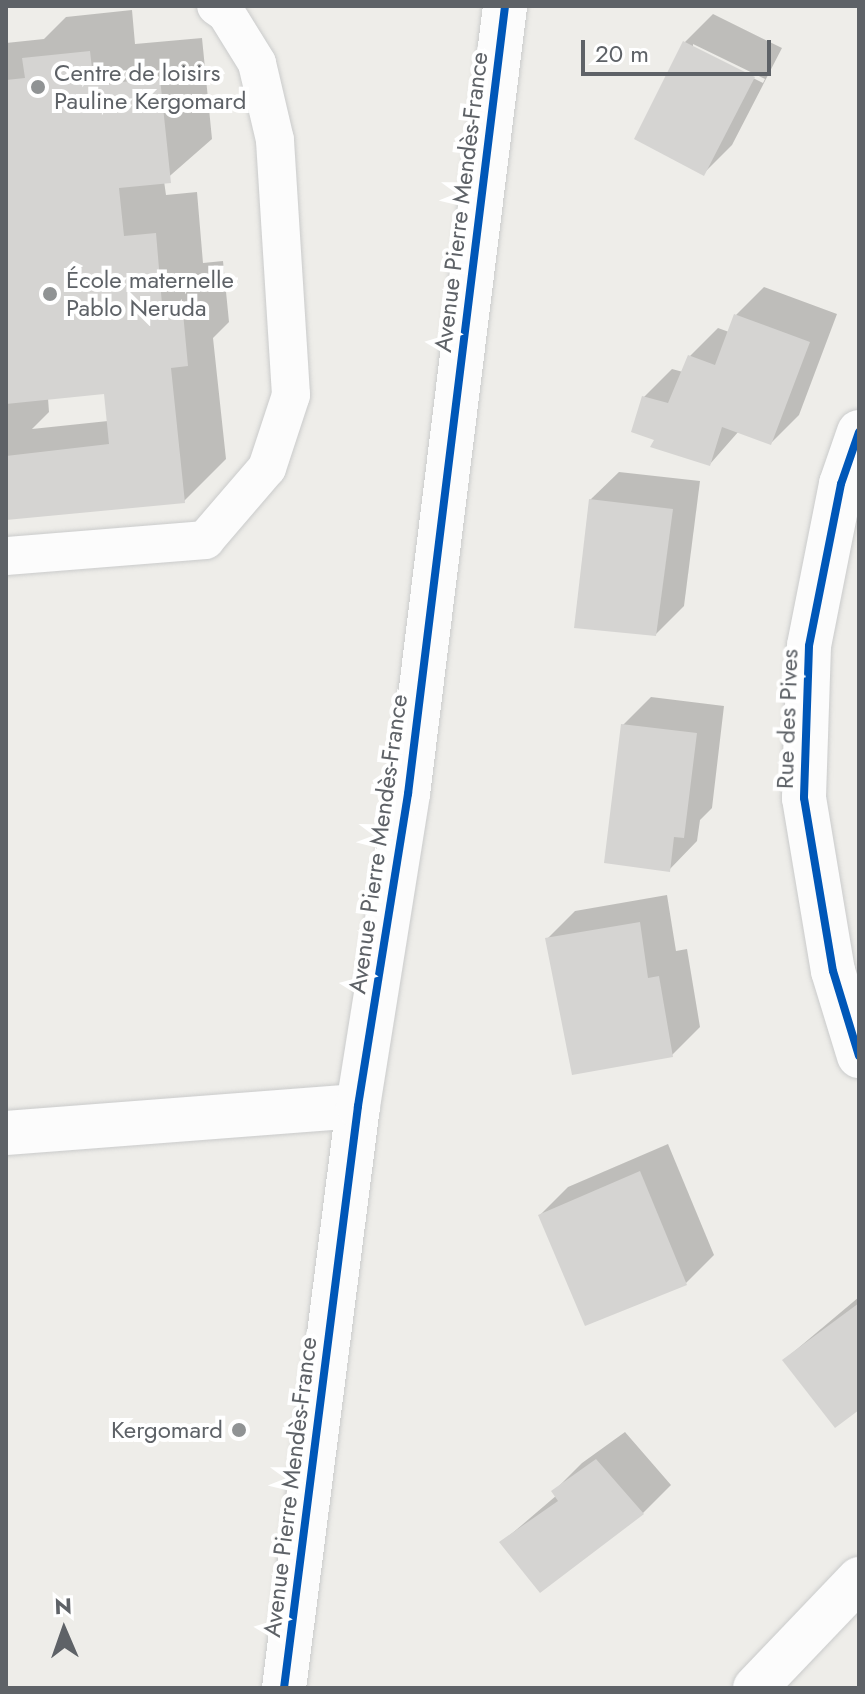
<!DOCTYPE html>
<html>
<head>
<meta charset="utf-8">
<style>
  body { margin:0 }
  #map { position:relative; width:865px; height:1694px; overflow:hidden; background:#eeede9; font-family:Jost,sans-serif }
  div>[style] { position:absolute }
  .shadow>* { inset:0; background:#0003 }
  .building>* { inset:0; background:#d5d4d2 }
  .roads { filter:drop-shadow(0 0 2px #cacbcb) drop-shadow(0 0 2px #cacbcb) }
  .service>* { height:38px; margin:-19px; padding:0 19px; transform-origin:19px; border-radius:19px; background:#fcfcfc }
  .minor>* { height:44px; margin:-22px; padding:0 22px; transform-origin:22px; border-radius:22px; background:#fcfcfc }
  .cycleway>* { height:8px; margin:-4px; padding:0 4px; transform-origin:4px; border-radius:4px; background:#0057b8 }
  .dots>* { width:22px; height:22px; translate:-50% -50%; box-sizing:border-box; border:4px solid #fff; border-radius:50% }
  span { translate:-50% -50%; white-space:nowrap; text-align:center; line-height:1.15; -webkit-text-stroke:8px #fff; paint-order:stroke }
  .poi-label { font-size:24px; color:#5e6267 }
  .left { translate:0 -50%; text-align:left }
  .right { translate:-100% -50%; text-align:right }
  .street-label { font-size:24px; color:#5e6267 }
  .frame { position:absolute; inset:0; border:8px solid #5e6267; pointer-events:none }
  .north { position:absolute; left:24px; top:1590px; width:80px; height:80px; -webkit-text-stroke:6px #fff; paint-order:stroke; rotate:358deg; font-size:22px; font-weight:700; line-height:32px; text-align:center; color:#5e6267 }
  .north::after { content:''; display:block; margin:auto; width:28px; height:36px; background:#5e6267; clip-path:polygon(50% 0,100% 100%,50% 72%,0 100%) }
  .scale { position:absolute; left:581px; top:40px; width:190px; height:36px; box-sizing:border-box; border:4px solid #5e6267; border-top:0; padding-left:10px; font-size:24px; line-height:28px; white-space:nowrap; color:#5e6267; -webkit-text-stroke:6px #fff; paint-order:stroke }
</style>
</head>
<body>
<div id="map">
  <div class="shadow">
    <div style="clip-path:polygon(evenodd,132px 10px,135px 44px,202px 38px,212px 139px,164px 181px,166px 195px,197px 192px,203px 263px,223px 261px,229px 322px,213px 338px,226px 459px,184px 501px,6px 518px,6px 43px,44px 39px,66px 17px,132px 10px,106px 392px,108px 421px,32px 429px,49px 412px,48px 398px,106px 392px)"></div>
    <div style="clip-path:polygon(evenodd,713px 14px,782px 48px,732px 145px,704px 173px,685px 42px,713px 14px,693px 44px,765px 79px,763px 83px,693px 48px,693px 44px)"></div>
    <div style="clip-path:polygon(764px 287px,837px 314px,799px 415px,771px 443px,739px 431px,710px 464px,657px 439px,644px 397px,672px 369px,683px 372px,690px 356px,718px 328px,729px 332px,736px 315px)"></div>
    <div style="clip-path:polygon(619px 472px,700px 481px,684px 606px,656px 634px,590px 500px)"></div>
    <div style="clip-path:polygon(651px 697px,724px 706px,712px 808px,700px 820px,697px 841px,669px 870px,623px 725px)"></div>
    <div style="clip-path:polygon(667px 895px,676px 951px,687px 949px,700px 1027px,672px 1055px,547px 939px,575px 911px)"></div>
    <div style="clip-path:polygon(668px 1144px,714px 1255px,686px 1283px,540px 1215px,568px 1187px)"></div>
    <div style="clip-path:polygon(859px 1297px,859px 1407px,784px 1360px)"></div>
    <div style="clip-path:polygon(625px 1432px,671px 1485px,643px 1513px,502px 1542px,557px 1495px,554px 1491px,582px 1463px)"></div>
  </div>
  <div class="building">
    <div style="clip-path:polygon(683px 41px,755px 77px,704px 176px,634px 139px)"></div>
    <div style="clip-path:polygon(90px 51px,94px 85px,160px 78px,171px 183px,119px 188px,124px 236px,156px 233px,162px 304px,182px 302px,188px 366px,171px 368px,185px 503px,6px 520px,6px 456px,109px 444px,104px 394px,6px 404px,6px 80px,25px 78px,22px 58px)"></div>
    <div style="clip-path:polygon(734px 314px,810px 342px,771px 445px,722px 427px,710px 466px,650px 447px,654px 440px,631px 432px,642px 396px,668px 403px,688px 355px,715px 365px)"></div>
    <div style="clip-path:polygon(589px 499px,673px 509px,656px 636px,574px 628px)"></div>
    <div style="clip-path:polygon(621px 724px,697px 733px,684px 838px,674px 837px,670px 872px,604px 863px)"></div>
    <div style="clip-path:polygon(640px 922px,648px 978px,659px 976px,673px 1057px,572px 1075px,545px 938px)"></div>
    <div style="clip-path:polygon(640px 1171px,687px 1285px,585px 1326px,538px 1215px)"></div>
    <div style="clip-path:polygon(859px 1303px,859px 1410px,835px 1428px,782px 1360px)"></div>
    <div style="clip-path:polygon(596px 1459px,644px 1514px,540px 1593px,499px 1542px,558px 1501px,551px 1491px)"></div>
  </div>
  <div class="roads">
    <div class="service">
      <div style="left:6px;top:556px;width:200px;rotate:-4.6deg"></div>
      <div style="left:205px;top:540px;width:95px;rotate:-49.3deg"></div>
      <div style="left:267px;top:468px;width:77px;rotate:-71.8deg"></div>
      <div style="left:291px;top:395px;width:256px;rotate:-93.6deg"></div>
      <div style="left:275px;top:140px;width:79px;rotate:-103.2deg"></div>
      <div style="left:257px;top:63px;width:59px;rotate:-121.8deg"></div>
      <div style="left:226px;top:13px;width:12px;rotate:-145deg"></div>
    </div>
    <div class="minor">
      <div style="left:859px;top:432px;width:55px;rotate:109.1deg"></div>
      <div style="left:841px;top:484px;width:165px;rotate:101.2deg"></div>
      <div style="left:809px;top:646px;width:152px;rotate:91.9deg"></div>
      <div style="left:804px;top:798px;width:175px;rotate:80.5deg"></div>
      <div style="left:833px;top:971px;width:89px;rotate:73deg"></div>
      <div style="left:6px;top:1133px;width:353px;rotate:-4.4deg"></div>
      <div style="left:284px;top:1688px;width:587px;rotate:-82.75deg"></div>
      <div style="left:358px;top:1106px;width:316px;rotate:-80.9deg"></div>
      <div style="left:408px;top:794px;width:794px;rotate:-82.98deg"></div>
      <div style="left:755px;top:1688px;width:151px;rotate:-46.3deg"></div>
    </div>
  </div>
  <div class="cycleway">
    <div style="left:859px;top:432px;width:55px;rotate:109.1deg"></div>
    <div style="left:841px;top:484px;width:165px;rotate:101.2deg"></div>
    <div style="left:809px;top:646px;width:152px;rotate:91.9deg"></div>
    <div style="left:804px;top:798px;width:175px;rotate:80.5deg"></div>
    <div style="left:833px;top:971px;width:89px;rotate:73deg"></div>
    <div style="left:284px;top:1688px;width:587px;rotate:-82.75deg"></div>
    <div style="left:358px;top:1106px;width:316px;rotate:-80.9deg"></div>
    <div style="left:408px;top:794px;width:794px;rotate:-82.98deg"></div>
  </div>
  <div class="dots">
    <div style="left:38px;top:87px;background:#909394"></div>
    <div style="left:50px;top:294px;background:#909394"></div>
    <div style="left:239px;top:1430px;background:#909394"></div>
  </div>
  <div class="poi-label">
    <span class="left" style="left:54px;top:87px">Centre de loisirs<br>Pauline Kergomard</span>
    <span class="left" style="left:66px;top:294px">École maternelle<br>Pablo Neruda</span>
    <span class="right" style="left:223px;top:1430px">Kergomard</span>
  </div>
  <div class="street-label">
    <span style="left:461px;top:202px;rotate:-83deg">Avenue Pierre Mendès-France</span>
    <span style="left:787px;top:719px;rotate:-88deg">Rue des Pives</span>
    <span style="left:378px;top:844px;rotate:-82deg">Avenue Pierre Mendès-France</span>
    <span style="left:290px;top:1487px;rotate:-83deg">Avenue Pierre Mendès-France</span>
  </div>
  <div class="frame"></div>
  <div class="north">N</div>
  <div class="scale">20 m</div>
</div>
</body>
</html>
